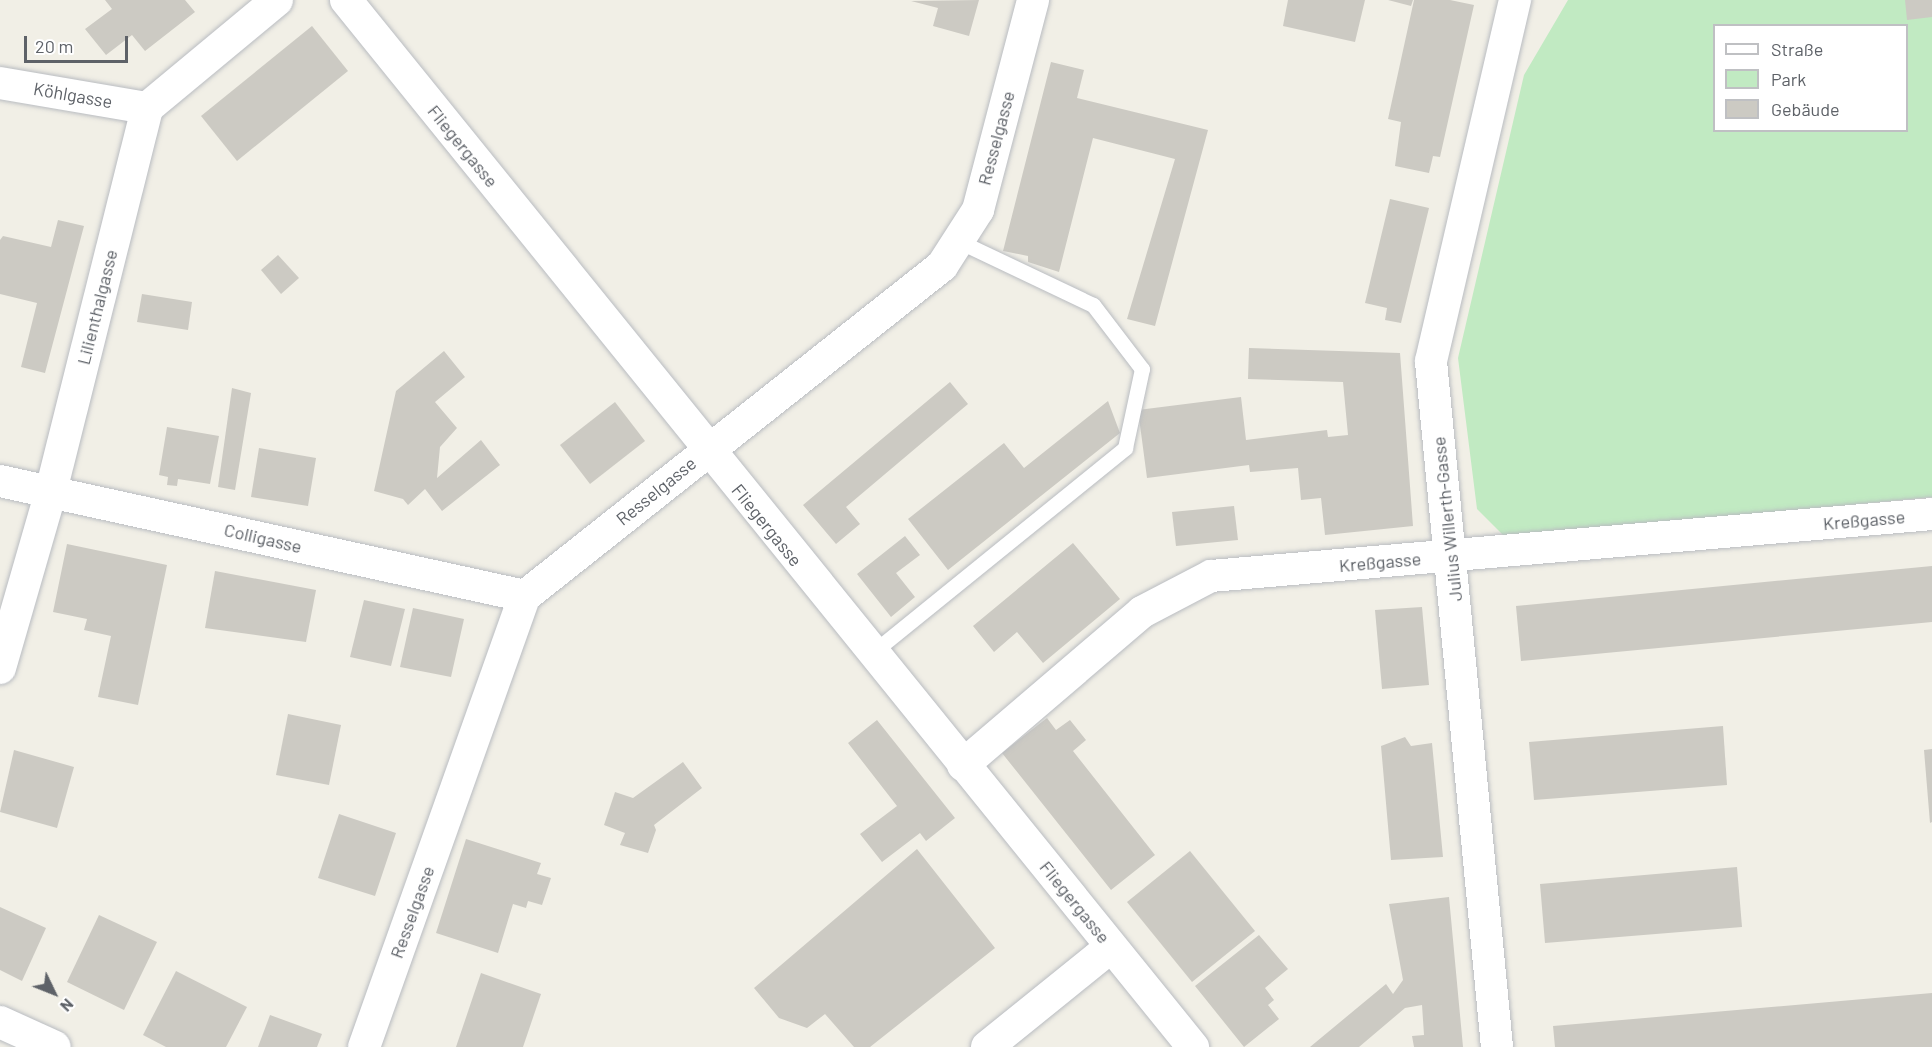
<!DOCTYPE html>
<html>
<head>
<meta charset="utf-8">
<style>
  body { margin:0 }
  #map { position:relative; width:1932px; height:1047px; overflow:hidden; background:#f1efe6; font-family:Barlow,sans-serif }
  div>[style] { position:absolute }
  .green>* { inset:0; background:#c1eac2 }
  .building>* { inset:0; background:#cccac3 }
  .roads { filter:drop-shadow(0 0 2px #b9bcc1) drop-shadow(0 0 2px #b9bcc1) }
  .lane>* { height:15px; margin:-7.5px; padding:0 7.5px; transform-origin:7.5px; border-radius:7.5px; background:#fff }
  .street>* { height:32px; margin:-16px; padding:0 16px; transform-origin:16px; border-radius:16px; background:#fff }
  span { translate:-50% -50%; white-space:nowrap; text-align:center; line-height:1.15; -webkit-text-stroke:5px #fff; paint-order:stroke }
  .street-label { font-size:18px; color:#5e6268 }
  .legend { position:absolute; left:1713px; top:24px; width:195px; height:108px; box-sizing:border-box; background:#fff; border:2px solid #bfc0c3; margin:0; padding:8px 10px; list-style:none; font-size:18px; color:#5e6268 }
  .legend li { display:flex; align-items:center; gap:12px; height:30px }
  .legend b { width:30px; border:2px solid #bfc0c3 }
  .north { position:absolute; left:24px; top:963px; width:60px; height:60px; -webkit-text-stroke:4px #fff; paint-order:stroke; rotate:133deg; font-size:16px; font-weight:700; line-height:24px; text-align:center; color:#5e6268 }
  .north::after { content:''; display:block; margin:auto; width:21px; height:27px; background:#5e6268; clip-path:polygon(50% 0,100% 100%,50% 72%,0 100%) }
  .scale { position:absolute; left:24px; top:36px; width:104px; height:27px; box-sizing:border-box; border:3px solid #5e6268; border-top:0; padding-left:8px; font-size:18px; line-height:21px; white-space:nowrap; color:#5e6268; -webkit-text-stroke:4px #fff; paint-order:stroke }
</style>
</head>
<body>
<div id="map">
  <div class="green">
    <div style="clip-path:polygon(evenodd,1568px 0,1932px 0,1932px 497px,1506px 538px,1477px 509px,1458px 358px,1524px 75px,1568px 0,1714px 26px,1906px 26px,1906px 130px,1714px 130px,1714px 26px)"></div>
  </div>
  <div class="building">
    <div style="clip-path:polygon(105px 0,185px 0,195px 12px,145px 51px,132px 35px,106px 55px,85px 29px,112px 9px)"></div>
    <div style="clip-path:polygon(979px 0,969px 36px,933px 26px,938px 8px,911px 1px)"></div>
    <div style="clip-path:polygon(1288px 0,1365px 0,1355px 42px,1283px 26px)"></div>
    <div style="clip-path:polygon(1388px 0,1413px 0,1411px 6px)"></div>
    <div style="clip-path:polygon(1414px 0,1450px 0,1474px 5px,1440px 157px,1433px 156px,1429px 173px,1395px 166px,1401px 122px,1388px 119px)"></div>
    <div style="clip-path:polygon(1905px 0,1932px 0,1932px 17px,1907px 20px)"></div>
    <div style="clip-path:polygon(312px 26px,348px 71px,237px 161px,201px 116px)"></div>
    <div style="clip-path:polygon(1051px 62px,1084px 70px,1077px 98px,1208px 130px,1155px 326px,1127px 319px,1175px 159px,1093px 138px,1059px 272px,1028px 262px,1028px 256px,1003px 251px)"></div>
    <div style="clip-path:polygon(1390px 199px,1429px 208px,1401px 323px,1385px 320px,1387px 308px,1365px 303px)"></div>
    <div style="clip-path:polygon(58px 220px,84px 226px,45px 373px,21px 367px,37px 303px,0 294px,0 240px,3px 236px,51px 247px)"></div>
    <div style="clip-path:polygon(278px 255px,299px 278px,281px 294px,261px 270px)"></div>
    <div style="clip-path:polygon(142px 294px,192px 302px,188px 330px,137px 322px)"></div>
    <div style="clip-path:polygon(1249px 348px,1400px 353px,1413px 526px,1325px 535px,1321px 498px,1301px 500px,1298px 468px,1250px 472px,1249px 465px,1147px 478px,1138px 410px,1241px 397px,1246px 440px,1327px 430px,1328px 437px,1348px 435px,1343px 382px,1248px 379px)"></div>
    <div style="clip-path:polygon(444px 351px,465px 377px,435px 402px,457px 428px,440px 447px,437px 478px,481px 440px,500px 465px,442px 511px,425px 489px,408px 505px,403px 499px,374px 491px,396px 391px)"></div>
    <div style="clip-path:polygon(950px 382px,968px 404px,846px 507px,860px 524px,836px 544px,803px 505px)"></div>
    <div style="clip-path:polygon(232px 388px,251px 393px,235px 490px,218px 487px)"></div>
    <div style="clip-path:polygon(1108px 401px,1120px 433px,948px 570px,908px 519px,1004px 443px,1024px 468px)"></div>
    <div style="clip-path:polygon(615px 402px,645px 441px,590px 484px,560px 445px)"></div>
    <div style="clip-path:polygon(167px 427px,219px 436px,210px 484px,178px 479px,177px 486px,167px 485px,168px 477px,159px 475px)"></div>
    <div style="clip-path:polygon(259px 448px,316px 458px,308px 506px,251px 497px)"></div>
    <div style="clip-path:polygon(1234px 506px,1238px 540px,1176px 546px,1172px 512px)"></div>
    <div style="clip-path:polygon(905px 536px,920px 555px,896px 573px,915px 597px,891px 617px,857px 574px)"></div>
    <div style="clip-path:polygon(1073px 543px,1120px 599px,1043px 663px,1017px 632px,994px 652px,973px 626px)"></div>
    <div style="clip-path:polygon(67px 544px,167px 565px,138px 705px,98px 697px,111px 636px,84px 630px,87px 619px,53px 612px)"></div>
    <div style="clip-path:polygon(1932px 566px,1932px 622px,1521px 661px,1516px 606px)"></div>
    <div style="clip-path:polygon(215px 571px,316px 590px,306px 642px,205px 628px)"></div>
    <div style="clip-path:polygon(364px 600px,405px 609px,391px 666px,350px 657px)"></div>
    <div style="clip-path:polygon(1422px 607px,1429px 685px,1382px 689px,1375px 610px)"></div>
    <div style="clip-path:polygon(413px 608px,464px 619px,451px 677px,400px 667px)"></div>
    <div style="clip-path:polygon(288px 714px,341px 725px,329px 785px,276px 775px)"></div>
    <div style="clip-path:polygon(1047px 718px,1056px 730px,1070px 720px,1086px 740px,1073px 751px,1155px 855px,1111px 890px,1002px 753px)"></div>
    <div style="clip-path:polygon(877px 720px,955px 818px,926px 841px,920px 833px,882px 862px,860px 834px,897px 806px,848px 743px)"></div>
    <div style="clip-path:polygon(1723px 726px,1727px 785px,1534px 800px,1529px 742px)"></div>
    <div style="clip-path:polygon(1405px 737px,1411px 746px,1432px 743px,1443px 857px,1391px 860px,1381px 746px)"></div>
    <div style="clip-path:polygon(1932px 749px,1932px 822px,1930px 823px,1924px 750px)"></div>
    <div style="clip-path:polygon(14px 750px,74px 767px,57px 828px,0 812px)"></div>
    <div style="clip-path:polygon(683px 762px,702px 788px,654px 825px,656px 830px,648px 853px,620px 845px,625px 833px,604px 825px,615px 792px,633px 798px)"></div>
    <div style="clip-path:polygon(339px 814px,396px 833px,375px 896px,318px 878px)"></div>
    <div style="clip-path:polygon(466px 839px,541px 863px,537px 874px,551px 878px,542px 905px,528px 901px,526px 908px,513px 904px,498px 953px,436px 933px)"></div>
    <div style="clip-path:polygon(917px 849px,995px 948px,870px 1047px,854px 1047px,825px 1014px,807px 1028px,779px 1018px,754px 988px)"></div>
    <div style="clip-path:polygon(1190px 851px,1255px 931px,1192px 982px,1127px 902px)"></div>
    <div style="clip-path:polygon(1737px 867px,1742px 927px,1545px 943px,1540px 884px)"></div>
    <div style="clip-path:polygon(1449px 897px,1463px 1047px,1414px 1047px,1412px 1036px,1424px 1035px,1422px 1005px,1405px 1008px,1359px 1047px,1310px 1047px,1386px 984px,1393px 994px,1403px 980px,1389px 904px)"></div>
    <div style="clip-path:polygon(0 907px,46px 928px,22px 981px,0 970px)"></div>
    <div style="clip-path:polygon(99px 915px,157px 942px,124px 1010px,67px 982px)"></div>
    <div style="clip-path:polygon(1259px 935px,1288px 969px,1265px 988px,1274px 1000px,1268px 1005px,1279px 1019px,1244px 1047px,1195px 986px)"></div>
    <div style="clip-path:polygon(176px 971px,247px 1007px,226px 1047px,166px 1047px,143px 1035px)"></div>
    <div style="clip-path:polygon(481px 973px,541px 994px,523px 1047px,456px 1047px)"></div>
    <div style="clip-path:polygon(1932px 993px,1932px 1047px,1555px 1047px,1553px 1026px)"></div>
    <div style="clip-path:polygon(270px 1015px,322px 1034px,317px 1047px,258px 1047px)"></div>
  </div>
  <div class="roads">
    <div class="lane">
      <div style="left:872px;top:653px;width:326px;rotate:-39deg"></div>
      <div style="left:1125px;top:448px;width:81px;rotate:-77.9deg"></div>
      <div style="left:1142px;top:369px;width:81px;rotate:-127.4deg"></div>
      <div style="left:1093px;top:305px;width:149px;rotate:-154.6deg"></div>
    </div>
    <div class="street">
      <div style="left:346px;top:0;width:1347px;rotate:51.03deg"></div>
      <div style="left:0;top:83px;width:149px;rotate:9.7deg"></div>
      <div style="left:0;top:481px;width:537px;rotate:12.36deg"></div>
      <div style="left:0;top:668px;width:184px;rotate:-73.9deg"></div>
      <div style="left:51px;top:491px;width:395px;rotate:-75.9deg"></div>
      <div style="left:147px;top:108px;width:169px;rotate:-39.7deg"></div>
      <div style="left:963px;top:765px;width:235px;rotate:-40.5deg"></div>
      <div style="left:1142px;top:612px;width:78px;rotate:-27.6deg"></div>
      <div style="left:1211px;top:576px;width:724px;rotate:-4.91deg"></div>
      <div style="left:0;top:1022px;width:60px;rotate:24.4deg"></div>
      <div style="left:364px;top:1047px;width:479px;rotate:-70.4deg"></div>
      <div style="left:525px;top:596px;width:532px;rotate:-38.36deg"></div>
      <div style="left:942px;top:266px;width:67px;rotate:-57.3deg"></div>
      <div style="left:978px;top:210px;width:217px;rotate:-75.3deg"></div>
      <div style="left:987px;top:1047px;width:159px;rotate:-38.9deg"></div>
      <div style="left:1497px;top:1047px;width:689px;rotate:-95.5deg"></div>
      <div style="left:1431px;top:361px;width:371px;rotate:-76.9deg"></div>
    </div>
  </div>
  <div class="street-label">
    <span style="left:73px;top:95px;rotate:10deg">Köhlgasse</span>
    <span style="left:996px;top:138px;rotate:-75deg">Resselgasse</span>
    <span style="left:463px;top:146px;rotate:51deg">Fliegergasse</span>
    <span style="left:97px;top:307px;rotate:-76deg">Lilienthalgasse</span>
    <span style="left:656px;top:491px;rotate:-39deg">Resselgasse</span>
    <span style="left:1447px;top:519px;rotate:-96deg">Julius Willerth-Gasse</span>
    <span style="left:1864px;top:520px;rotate:-5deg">Kreßgasse</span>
    <span style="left:767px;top:525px;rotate:51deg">Fliegergasse</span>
    <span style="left:263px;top:538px;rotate:13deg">Colligasse</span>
    <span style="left:1380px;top:562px;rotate:-5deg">Kreßgasse</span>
    <span style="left:1075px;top:902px;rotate:51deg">Fliegergasse</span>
    <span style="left:412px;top:912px;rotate:-70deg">Resselgasse</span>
  </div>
  <ul class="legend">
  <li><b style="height:8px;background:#fff"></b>Straße</li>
  <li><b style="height:16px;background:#c1eac2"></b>Park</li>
  <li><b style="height:16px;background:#cccac3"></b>Gebäude</li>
  </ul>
  <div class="north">N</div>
  <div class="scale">20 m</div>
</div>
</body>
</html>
